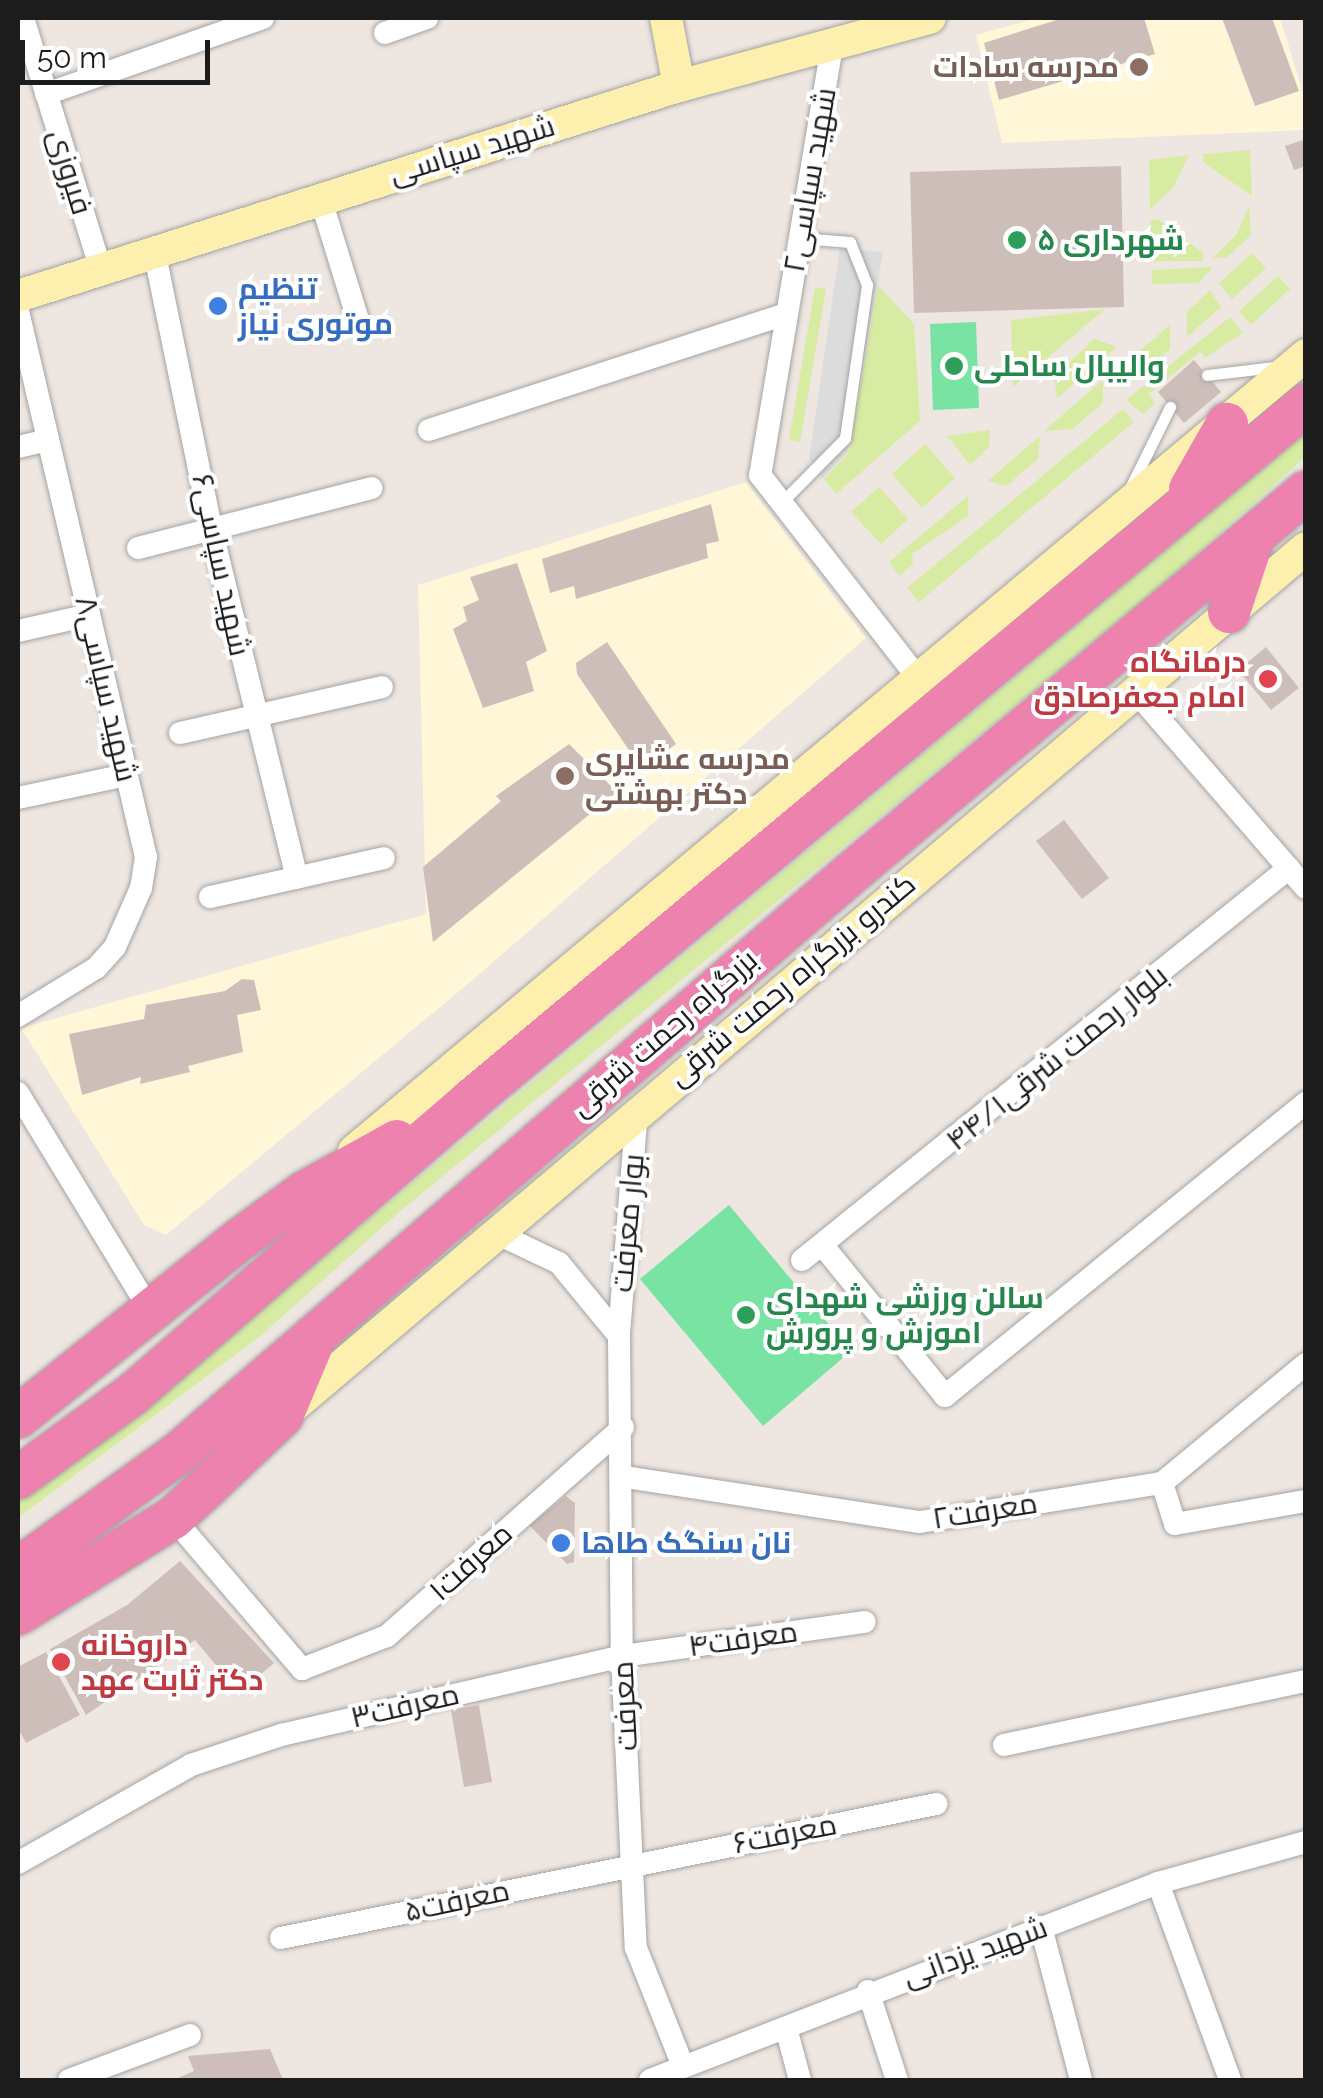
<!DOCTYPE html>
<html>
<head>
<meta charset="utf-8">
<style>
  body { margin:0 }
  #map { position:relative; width:1323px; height:2098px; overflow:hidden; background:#eee6e0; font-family:Raleway,Cairo,sans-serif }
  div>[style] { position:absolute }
  .education>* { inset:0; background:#fff7d8 }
  .grass>* { inset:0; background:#d7eca2 }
  .pitch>* { inset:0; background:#78e3a2 }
  .parking>* { inset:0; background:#dcdcdc }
  .building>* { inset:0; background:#cebeb9 }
  .roads { filter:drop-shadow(0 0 2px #a3a3a3) drop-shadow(0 0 2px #a3a3a3) }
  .lane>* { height:11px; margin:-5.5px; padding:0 5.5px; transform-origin:5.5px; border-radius:5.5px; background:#fff }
  .street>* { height:22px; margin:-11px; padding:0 11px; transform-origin:11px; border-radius:11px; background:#fff }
  .secondary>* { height:32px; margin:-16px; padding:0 16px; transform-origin:16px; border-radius:16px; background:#fdf0af }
  .highway>* { height:42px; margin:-21px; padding:0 21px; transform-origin:21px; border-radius:21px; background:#ec82ad }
  .dots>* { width:28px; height:28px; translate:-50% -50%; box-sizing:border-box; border:5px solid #fff; border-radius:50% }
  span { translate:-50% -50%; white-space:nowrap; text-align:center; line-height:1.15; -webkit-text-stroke:8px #fff; paint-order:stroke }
  .education-label { font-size:30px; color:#785e54; font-weight:700 }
  .right { translate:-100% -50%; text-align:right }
  .left { translate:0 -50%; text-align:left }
  .street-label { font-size:30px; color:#1c1c1c }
  .leisure-label { font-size:30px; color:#27864d; font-weight:700 }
  .shop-label { font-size:30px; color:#366cbe; font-weight:700 }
  .health-label { font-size:30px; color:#be3a42; font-weight:700 }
  .frame { position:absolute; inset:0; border:20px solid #1c1c1c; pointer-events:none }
  .scale { position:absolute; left:20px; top:40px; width:190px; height:45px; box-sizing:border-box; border:5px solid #1c1c1c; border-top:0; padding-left:12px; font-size:30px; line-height:35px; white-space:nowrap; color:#1c1c1c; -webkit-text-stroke:8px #fff; paint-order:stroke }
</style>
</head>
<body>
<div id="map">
  <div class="education">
    <div style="clip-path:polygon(1037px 18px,1280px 18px,1305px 99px,1305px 130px,1002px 143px,976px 35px)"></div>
    <div style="clip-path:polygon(746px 482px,866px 638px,475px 978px,166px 1235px,144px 1225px,21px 1028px,426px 914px,418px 585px)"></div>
  </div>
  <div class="grass">
    <div style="clip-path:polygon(1250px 150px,1252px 196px,1203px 162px,1203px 154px)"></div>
    <div style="clip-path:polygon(1189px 155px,1173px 188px,1150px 209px,1149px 160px)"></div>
    <div style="clip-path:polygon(1249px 206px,1251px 235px,1227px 257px,1213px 258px,1237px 234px)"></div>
    <div style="clip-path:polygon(1158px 219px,1203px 253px,1203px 261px,1152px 261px,1150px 221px)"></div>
    <div style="clip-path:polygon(1252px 253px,1266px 268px,1232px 299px,1219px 283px)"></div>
    <div style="clip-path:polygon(1213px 267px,1198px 283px,1152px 284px,1152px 270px)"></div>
    <div style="clip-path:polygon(1278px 276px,1290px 289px,1251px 325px,1239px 311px)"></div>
    <div style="clip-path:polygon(878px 285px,914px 324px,920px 421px,836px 494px,824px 479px,849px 452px)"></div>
    <div style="clip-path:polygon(815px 287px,826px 289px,800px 442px,789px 440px)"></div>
    <div style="clip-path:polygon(1210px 290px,1221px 307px,1187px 337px,1187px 312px)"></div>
    <div style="clip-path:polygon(1105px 309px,1013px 387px,1011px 320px)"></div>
    <div style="clip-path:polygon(1230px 317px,1243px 333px,1206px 357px,1200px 352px,1149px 394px,1155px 403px,1143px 414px,1126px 400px)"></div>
    <div style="clip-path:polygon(1170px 325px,1170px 349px,1133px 381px,1109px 377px)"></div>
    <div style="clip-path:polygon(1094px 339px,1117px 347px,1057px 398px,1054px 377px)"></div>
    <div style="clip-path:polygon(1103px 380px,1103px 403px,1072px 429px,1044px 431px)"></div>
    <div style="clip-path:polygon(1123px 409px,1134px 422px,919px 602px,907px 588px)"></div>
    <div style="clip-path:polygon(990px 430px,989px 447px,970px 465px,947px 436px)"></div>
    <div style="clip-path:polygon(1305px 433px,1305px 457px,1167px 581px,404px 1208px,258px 1338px,18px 1518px,18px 1498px,185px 1374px)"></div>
    <div style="clip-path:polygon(1040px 436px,1038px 459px,1006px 486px,988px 481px)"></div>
    <div style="clip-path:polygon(925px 444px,955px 478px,922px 508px,892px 474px)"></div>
    <div style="clip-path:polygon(879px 487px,908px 519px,881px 544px,851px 512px)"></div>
    <div style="clip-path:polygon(968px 496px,968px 516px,912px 554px,913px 564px,900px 576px,889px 562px)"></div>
  </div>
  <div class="pitch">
    <div style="clip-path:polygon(976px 322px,979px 408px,933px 410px,930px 324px)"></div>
    <div style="clip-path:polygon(729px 1205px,851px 1351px,763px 1426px,640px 1279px)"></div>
  </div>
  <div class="parking">
    <div style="clip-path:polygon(840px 248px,883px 252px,848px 451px,823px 478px,809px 459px)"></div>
  </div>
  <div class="building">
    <div style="clip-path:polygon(1063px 18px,1144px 18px,1155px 54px,999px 100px,984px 43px)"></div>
    <div style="clip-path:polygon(1222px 18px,1272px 18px,1299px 91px,1255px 106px)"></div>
    <div style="clip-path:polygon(1306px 139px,1306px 166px,1294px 170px,1285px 146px)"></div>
    <div style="clip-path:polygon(1121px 166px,1124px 307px,914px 313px,910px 172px)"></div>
    <div style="clip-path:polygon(1194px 360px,1221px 392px,1184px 423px,1158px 392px)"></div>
    <div style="clip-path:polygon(711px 504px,719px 541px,706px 544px,708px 558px,576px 599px,574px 586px,550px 593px,542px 559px)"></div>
    <div style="clip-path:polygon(517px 563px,547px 651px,526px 662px,534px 691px,483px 708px,453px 629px,467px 621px,463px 607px,479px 600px,470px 577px)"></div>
    <div style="clip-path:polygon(607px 642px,676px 744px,642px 769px,577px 674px,576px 663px)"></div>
    <div style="clip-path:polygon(1266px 647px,1299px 688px,1271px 710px,1238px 670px)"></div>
    <div style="clip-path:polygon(569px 744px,617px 792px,433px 942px,423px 867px,501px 801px,496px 796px)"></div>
    <div style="clip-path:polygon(1064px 820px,1109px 878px,1082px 899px,1036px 841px)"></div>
    <div style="clip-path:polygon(242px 979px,254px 980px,261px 1010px,237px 1015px,243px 1052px,188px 1066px,190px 1072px,140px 1084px,141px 1077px,82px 1095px,69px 1034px,144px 1019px,146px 1005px,225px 991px)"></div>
    <div style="clip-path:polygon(566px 1496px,575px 1503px,574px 1562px,567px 1564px,529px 1525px)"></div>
    <div style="clip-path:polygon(180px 1561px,274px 1663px,239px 1693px,195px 1640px,86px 1715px,50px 1649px,127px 1605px)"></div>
    <div style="clip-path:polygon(46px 1652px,80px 1715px,26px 1743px,18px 1728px,18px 1667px)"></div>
    <div style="clip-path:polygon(479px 1705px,492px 1782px,464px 1787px,451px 1710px)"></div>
    <div style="clip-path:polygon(270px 2049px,283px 2080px,173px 2080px,194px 2071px,188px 2056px)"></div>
  </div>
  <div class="roads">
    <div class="lane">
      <div style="left:1207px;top:375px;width:77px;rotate:-6.8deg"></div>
      <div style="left:1128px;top:492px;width:95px;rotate:-63.7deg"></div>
      <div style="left:781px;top:503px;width:91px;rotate:-45.4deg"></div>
      <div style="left:845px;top:438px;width:155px;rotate:-81.8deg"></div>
      <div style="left:867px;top:285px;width:46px;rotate:-111.6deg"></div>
      <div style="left:850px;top:242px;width:50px;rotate:-175.4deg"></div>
    </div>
    <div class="street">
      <div style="left:23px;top:18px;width:264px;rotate:72.8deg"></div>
      <div style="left:385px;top:33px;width:45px;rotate:-19.7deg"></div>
      <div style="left:832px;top:46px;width:435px;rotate:99.5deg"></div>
      <div style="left:760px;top:475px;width:262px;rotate:52.1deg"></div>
      <div style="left:46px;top:94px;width:230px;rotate:-19.3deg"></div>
      <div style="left:320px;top:197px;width:129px;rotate:72.8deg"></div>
      <div style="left:154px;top:250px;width:284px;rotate:78.4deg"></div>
      <div style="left:211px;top:528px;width:360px;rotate:76.2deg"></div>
      <div style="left:18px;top:311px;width:561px;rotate:76.81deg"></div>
      <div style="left:146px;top:857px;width:31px;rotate:99deg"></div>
      <div style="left:141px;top:888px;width:64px;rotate:113.8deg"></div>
      <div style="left:115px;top:947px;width:28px;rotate:132deg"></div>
      <div style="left:96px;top:968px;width:92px;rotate:148.4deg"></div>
      <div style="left:429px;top:430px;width:376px;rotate:-18deg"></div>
      <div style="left:18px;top:447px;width:31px;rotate:-13deg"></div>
      <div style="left:138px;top:548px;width:241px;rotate:-14.4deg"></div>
      <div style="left:18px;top:631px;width:73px;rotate:-12.7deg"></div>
      <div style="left:1136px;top:692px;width:259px;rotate:49.1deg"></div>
      <div style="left:180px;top:733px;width:207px;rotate:-12.8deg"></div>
      <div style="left:18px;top:798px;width:110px;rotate:-12deg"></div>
      <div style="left:210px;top:897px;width:178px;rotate:-12.6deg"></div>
      <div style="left:18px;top:1093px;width:256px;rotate:58.7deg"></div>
      <div style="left:637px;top:1110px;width:227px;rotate:94.6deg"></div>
      <div style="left:619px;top:1336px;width:320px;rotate:89.5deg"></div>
      <div style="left:622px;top:1656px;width:292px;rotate:87.3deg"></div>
      <div style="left:636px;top:1948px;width:127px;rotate:68.3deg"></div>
      <div style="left:496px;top:1233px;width:70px;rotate:25.5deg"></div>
      <div style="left:559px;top:1263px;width:94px;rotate:50.6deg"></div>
      <div style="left:824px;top:1247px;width:192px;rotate:50.9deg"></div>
      <div style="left:945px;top:1396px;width:465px;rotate:-39.1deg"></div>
      <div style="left:802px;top:1260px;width:625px;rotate:-38.83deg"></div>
      <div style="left:625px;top:1477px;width:298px;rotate:8.7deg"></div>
      <div style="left:920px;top:1522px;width:245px;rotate:-9.2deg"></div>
      <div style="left:1162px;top:1483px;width:187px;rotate:-39.6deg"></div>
      <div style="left:1162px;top:1483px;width:43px;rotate:72.4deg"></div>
      <div style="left:1175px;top:1524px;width:133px;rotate:-10deg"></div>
      <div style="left:173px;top:1518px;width:199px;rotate:49.5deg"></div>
      <div style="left:302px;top:1669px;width:91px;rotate:-21.2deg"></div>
      <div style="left:387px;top:1636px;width:315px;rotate:-41.5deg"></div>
      <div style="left:1004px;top:1745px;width:309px;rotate:-12deg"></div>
      <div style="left:18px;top:1863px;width:199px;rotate:-29.5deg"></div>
      <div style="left:191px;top:1765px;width:95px;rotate:-18.4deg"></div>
      <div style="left:281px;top:1735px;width:350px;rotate:-13deg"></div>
      <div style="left:622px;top:1656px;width:245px;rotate:-8deg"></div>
      <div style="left:1158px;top:1883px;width:210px;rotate:69.9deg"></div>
      <div style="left:1041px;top:1927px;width:158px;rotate:75.3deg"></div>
      <div style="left:281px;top:1938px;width:669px;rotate:-11.56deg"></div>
      <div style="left:868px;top:1991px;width:94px;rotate:72deg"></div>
      <div style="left:786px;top:2028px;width:54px;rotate:74.9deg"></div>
      <div style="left:69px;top:2080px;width:129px;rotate:-20.4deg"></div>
      <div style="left:650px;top:2080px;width:545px;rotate:-21.2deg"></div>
      <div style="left:1158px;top:1883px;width:154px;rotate:-15.5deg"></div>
    </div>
    <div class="secondary">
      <div style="left:666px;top:18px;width:69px;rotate:79.2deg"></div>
      <div style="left:18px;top:296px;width:694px;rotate:-17.63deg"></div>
      <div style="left:679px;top:86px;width:260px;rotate:-15.2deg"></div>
      <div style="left:354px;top:1151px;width:1241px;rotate:-39.9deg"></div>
      <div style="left:282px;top:1416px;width:1342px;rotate:-40.29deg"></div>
    </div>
    <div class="highway">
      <div style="left:1190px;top:489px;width:75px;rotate:-60.4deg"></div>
      <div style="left:1229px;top:612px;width:77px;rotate:-71.8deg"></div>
      <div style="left:18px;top:1417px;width:283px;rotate:-38.7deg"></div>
      <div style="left:239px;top:1240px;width:82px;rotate:-36deg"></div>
      <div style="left:305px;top:1192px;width:105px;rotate:-29deg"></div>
      <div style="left:18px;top:1478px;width:144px;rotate:-36.2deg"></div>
      <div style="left:134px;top:1393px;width:448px;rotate:-41deg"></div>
      <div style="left:472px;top:1099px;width:1085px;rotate:-39.77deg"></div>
      <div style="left:18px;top:1569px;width:200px;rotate:-35.8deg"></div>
      <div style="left:180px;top:1452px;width:891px;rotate:-40.77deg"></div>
      <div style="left:855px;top:870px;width:588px;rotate:-39.97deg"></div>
      <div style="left:18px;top:1614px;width:182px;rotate:-31.8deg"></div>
      <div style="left:173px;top:1518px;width:49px;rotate:-42.5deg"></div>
      <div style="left:209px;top:1485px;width:100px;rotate:-43.4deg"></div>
      <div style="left:282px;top:1416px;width:82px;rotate:-67.2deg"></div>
    </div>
  </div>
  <div class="dots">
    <div style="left:1139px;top:67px;background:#8d6e63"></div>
    <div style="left:1017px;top:240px;background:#2e9e5b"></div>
    <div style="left:218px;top:306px;background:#3f7fe0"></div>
    <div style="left:954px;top:366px;background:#2e9e5b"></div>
    <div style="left:1268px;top:679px;background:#e0444e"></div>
    <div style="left:565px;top:776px;background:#8d6e63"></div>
    <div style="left:746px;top:1315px;background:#2e9e5b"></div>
    <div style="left:561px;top:1543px;background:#3f7fe0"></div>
    <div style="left:61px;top:1662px;background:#e0444e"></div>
  </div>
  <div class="education-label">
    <span class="right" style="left:1119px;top:67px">مدرسه سادات</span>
    <span class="left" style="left:585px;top:776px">مدرسه عشایری<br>دکتر بهشتی</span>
  </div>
  <div class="street-label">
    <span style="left:472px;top:150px;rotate:-17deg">شهید سپاسی</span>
    <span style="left:70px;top:172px;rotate:73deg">فیروزی</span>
    <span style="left:810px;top:180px;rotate:-80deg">شهید سپاسی۲</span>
    <span style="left:221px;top:565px;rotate:78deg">شهید سپاسی۶</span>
    <span style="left:106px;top:689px;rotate:77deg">شهید سپاسی۸</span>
    <span style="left:792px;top:980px;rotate:-40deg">کندرو بزرگراه رحمت شرقی</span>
    <span style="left:664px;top:1033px;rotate:-41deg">بزرگراه رحمت شرقی</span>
    <span style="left:1057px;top:1058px;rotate:-39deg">بلوار رحمت شرقی۴۴/۱</span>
    <span style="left:628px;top:1223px;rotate:-85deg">بوار معرفت</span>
    <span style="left:985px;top:1511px;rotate:-9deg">معرفت۲</span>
    <span style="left:471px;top:1562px;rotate:-42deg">معرفت۱</span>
    <span style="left:743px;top:1639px;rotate:-8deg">معرفت۴</span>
    <span style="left:405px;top:1706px;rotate:-13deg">معرفت۳</span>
    <span style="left:625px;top:1706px;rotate:-93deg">معرفت</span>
    <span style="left:785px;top:1834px;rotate:-11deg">معرفت۶</span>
    <span style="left:457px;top:1901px;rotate:-12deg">معرفت۵</span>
    <span style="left:975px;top:1952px;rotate:-20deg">شهید یزدانی</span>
  </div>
  <div class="leisure-label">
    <span class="left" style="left:1037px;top:240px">شهرداری ۵</span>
    <span class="left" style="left:974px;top:366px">والیبال ساحلی</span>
    <span class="left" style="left:766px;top:1315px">سالن ورزشی شهدای<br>اموزش و پرورش</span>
  </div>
  <div class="shop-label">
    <span class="left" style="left:238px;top:306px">تنظیم<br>موتوری نیاز</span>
    <span class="left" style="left:581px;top:1543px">نان سنگک طاها</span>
  </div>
  <div class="health-label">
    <span class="right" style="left:1246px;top:679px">درمانگاه<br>امام جعفرصادق</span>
    <span class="left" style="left:81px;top:1662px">داروخانه<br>دکتر ثابت عهد</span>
  </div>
  <div class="frame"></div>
  <div class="scale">50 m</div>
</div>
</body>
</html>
